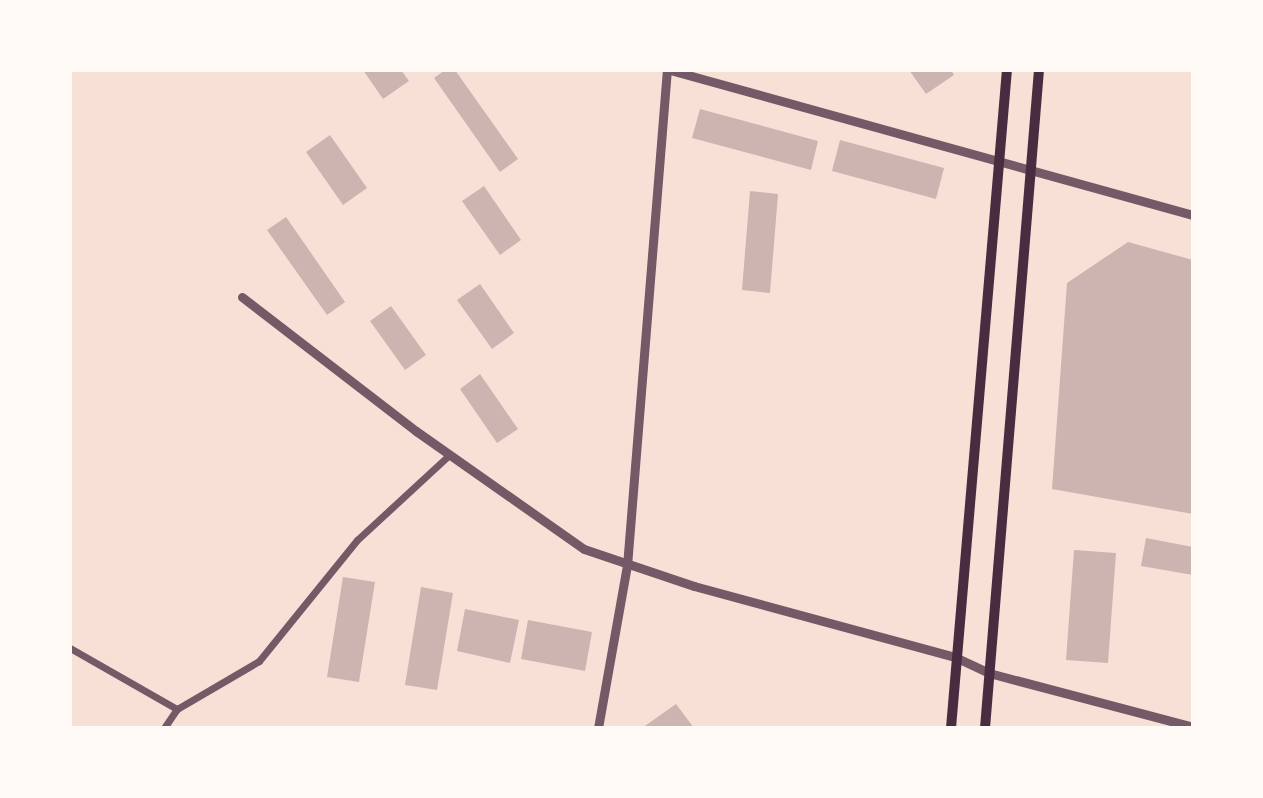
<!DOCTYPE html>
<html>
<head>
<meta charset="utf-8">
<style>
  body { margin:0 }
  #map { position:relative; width:1263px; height:798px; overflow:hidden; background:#f7e1d7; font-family:Manrope,sans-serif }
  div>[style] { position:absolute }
  .building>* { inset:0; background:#ccb4b1 }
  .minor>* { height:7px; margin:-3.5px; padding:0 3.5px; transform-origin:3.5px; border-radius:3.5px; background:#755966 }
  .tertiary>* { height:9px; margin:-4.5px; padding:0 4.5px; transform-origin:4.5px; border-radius:4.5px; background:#755966 }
  .secondary>* { height:10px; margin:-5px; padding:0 5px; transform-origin:5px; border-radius:5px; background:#4a2c40 }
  span { translate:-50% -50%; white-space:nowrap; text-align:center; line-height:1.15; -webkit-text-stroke:7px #fffaf5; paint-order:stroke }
  .frame { position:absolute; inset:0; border:72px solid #fffaf5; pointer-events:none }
</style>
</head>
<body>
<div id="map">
  <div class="building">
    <div style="clip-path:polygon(363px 70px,401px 70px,409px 81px,383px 99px)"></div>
    <div style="clip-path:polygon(445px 70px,455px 70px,518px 159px,500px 172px,434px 78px)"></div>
    <div style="clip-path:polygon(909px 70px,951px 70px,954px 75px,926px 94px)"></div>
    <div style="clip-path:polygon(700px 109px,818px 141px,811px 170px,692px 138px)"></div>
    <div style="clip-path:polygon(330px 135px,367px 188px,343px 205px,306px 152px)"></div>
    <div style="clip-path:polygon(840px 140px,944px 168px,936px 199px,832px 171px)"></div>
    <div style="clip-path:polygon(484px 186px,521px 240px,500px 255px,462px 201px)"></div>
    <div style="clip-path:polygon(750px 191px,778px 194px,770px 293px,742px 290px)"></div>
    <div style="clip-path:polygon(286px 217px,345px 302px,327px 315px,267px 230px)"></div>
    <div style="clip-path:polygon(1128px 242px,1193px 260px,1193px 514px,1052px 489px,1067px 283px)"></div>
    <div style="clip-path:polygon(480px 284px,514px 333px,492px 349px,457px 300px)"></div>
    <div style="clip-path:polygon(391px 306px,426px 355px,405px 370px,370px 321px)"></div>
    <div style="clip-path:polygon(480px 374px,518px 429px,497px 443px,460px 389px)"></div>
    <div style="clip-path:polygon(1146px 538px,1193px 547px,1193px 575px,1141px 566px)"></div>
    <div style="clip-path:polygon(1074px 550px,1116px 553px,1108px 663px,1066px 660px)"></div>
    <div style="clip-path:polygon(343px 577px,375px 582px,359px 682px,327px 677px)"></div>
    <div style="clip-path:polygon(421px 587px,453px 593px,437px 690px,405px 685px)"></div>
    <div style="clip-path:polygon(465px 609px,519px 620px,510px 663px,457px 651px)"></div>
    <div style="clip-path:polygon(528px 620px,592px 632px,585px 671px,521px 659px)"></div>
    <div style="clip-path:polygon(676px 704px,694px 728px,642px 728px)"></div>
  </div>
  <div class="minor">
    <div style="left:70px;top:648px;width:123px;rotate:29.7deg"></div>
    <div style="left:164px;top:728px;width:23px;rotate:-56deg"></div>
    <div style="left:177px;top:709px;width:95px;rotate:-30.3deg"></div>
    <div style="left:259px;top:661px;width:156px;rotate:-51deg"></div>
    <div style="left:357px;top:540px;width:125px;rotate:-42.7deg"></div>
  </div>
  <div class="tertiary">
    <div style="left:670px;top:70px;width:543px;rotate:15.5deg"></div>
    <div style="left:242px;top:297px;width:220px;rotate:37.6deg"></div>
    <div style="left:416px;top:431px;width:205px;rotate:35.1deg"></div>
    <div style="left:584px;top:549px;width:116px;rotate:18.6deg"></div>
    <div style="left:694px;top:586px;width:270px;rotate:15.2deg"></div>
    <div style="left:955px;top:657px;width:38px;rotate:25deg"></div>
    <div style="left:989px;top:673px;width:211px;rotate:14.8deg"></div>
    <div style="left:598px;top:728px;width:165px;rotate:-79.9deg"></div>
    <div style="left:627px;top:566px;width:498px;rotate:-85.4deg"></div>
  </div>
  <div class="secondary">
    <div style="left:951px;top:728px;width:660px;rotate:-85.14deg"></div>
    <div style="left:985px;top:728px;width:660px;rotate:-85.31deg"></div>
  </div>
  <div class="frame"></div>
</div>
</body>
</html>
